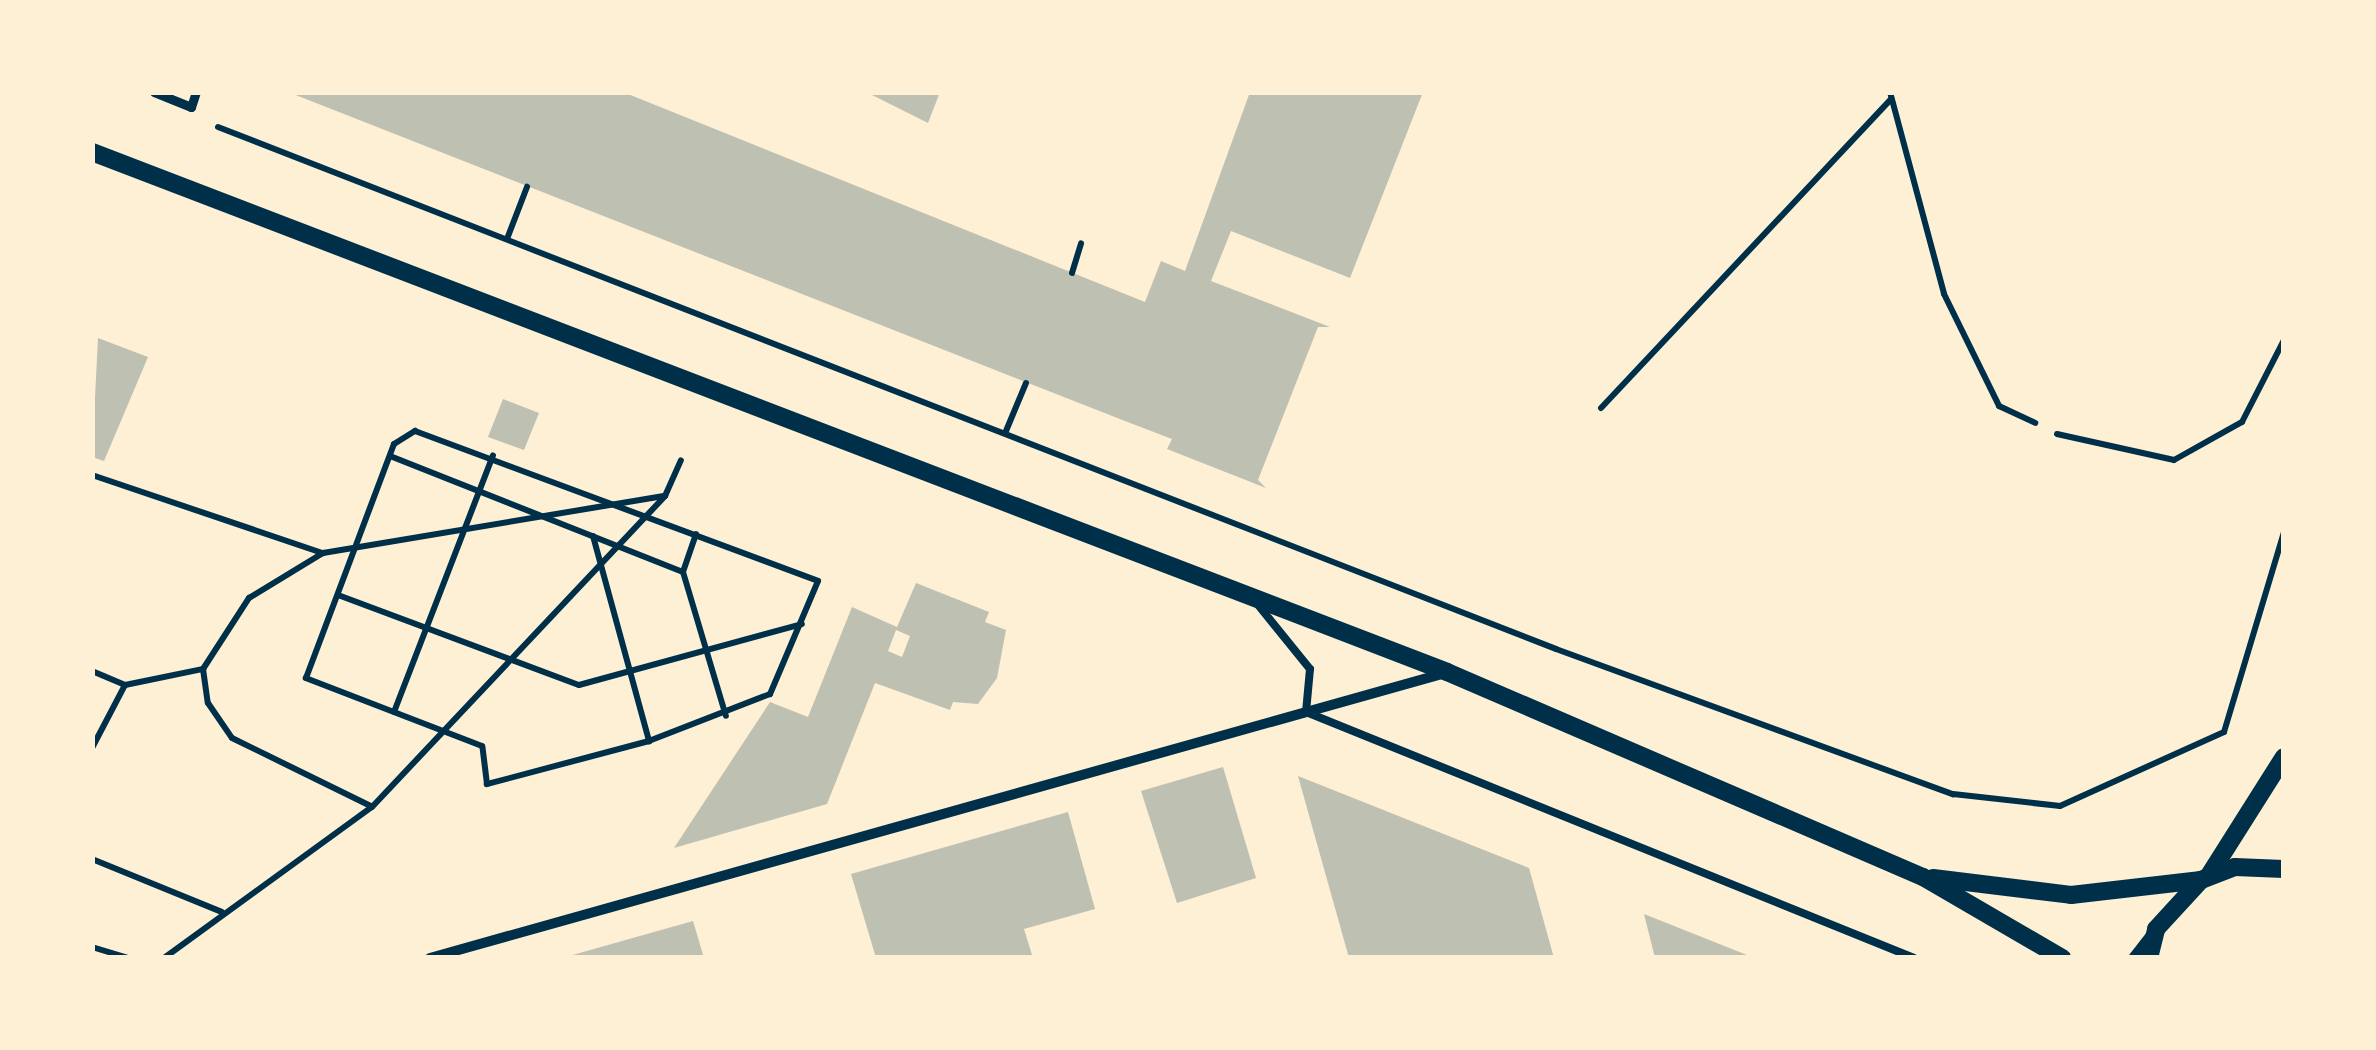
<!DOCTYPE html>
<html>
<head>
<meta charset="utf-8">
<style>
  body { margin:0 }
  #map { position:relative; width:2376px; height:1050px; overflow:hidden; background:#fdf0d5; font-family:Signika,sans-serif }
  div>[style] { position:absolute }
  .building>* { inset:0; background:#bec0b2 }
  .path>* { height:6px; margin:-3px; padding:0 3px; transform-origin:3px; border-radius:3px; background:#003049 }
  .service>* { height:8px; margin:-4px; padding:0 4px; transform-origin:4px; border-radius:4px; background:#003049 }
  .pedestrian>* { height:9px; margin:-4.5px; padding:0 4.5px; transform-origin:4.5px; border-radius:4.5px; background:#003049 }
  .minor>* { height:10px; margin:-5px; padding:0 5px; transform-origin:5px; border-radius:5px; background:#003049 }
  .tertiary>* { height:18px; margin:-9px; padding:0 9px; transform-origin:9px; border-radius:9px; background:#003049 }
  span { translate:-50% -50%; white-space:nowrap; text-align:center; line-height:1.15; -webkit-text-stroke:8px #fdf0d5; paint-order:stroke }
  .frame { position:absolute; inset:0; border:95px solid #fdf0d5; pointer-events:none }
</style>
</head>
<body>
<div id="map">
  <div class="building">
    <div style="clip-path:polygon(288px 92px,623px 92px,1145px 302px,1161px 261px,1185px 271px,1250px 92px,1423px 92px,1350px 278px,1231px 231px,1211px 281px,1330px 327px,1318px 327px,1307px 355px,1258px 480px,1266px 488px,1167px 449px,1172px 439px,1125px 421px)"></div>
    <div style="clip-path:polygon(866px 92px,940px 92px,928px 123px)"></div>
    <div style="clip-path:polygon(98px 338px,148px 357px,104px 461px,92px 457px)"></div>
    <div style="clip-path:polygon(503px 399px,539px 413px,524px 450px,488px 437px)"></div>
    <div style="clip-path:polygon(evenodd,916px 583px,989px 612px,985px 622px,1006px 630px,997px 678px,978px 704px,953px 702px,950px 710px,875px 683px,827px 804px,674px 848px,770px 702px,808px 717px,852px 607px,897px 627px,916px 583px,896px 630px,910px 636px,902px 657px,888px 651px,896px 630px)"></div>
    <div style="clip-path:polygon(1223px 767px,1256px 878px,1177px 903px,1141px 791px)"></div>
    <div style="clip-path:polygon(1298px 776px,1529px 868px,1554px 958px,1349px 958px)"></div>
    <div style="clip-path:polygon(1068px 812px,1095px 909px,1024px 929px,1033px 958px,876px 958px,851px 874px)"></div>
    <div style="clip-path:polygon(1644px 914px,1752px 957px,1752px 958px,1655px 958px)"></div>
    <div style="clip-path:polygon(693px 921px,704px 958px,569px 958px,569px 956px)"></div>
  </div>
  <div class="path">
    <div style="left:1890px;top:92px;width:209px;rotate:75deg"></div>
    <div style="left:1944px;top:294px;width:125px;rotate:63.8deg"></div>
    <div style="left:1999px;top:406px;width:40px;rotate:25deg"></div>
    <div style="left:218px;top:127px;width:1436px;rotate:21.31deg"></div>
    <div style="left:1556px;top:649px;width:423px;rotate:20.1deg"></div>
    <div style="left:1953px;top:794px;width:108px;rotate:6.4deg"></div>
    <div style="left:2060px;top:806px;width:180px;rotate:-24.3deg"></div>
    <div style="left:2224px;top:732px;width:209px;rotate:-73.3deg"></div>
    <div style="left:507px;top:239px;width:56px;rotate:-69deg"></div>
    <div style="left:1072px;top:273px;width:31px;rotate:-73deg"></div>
    <div style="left:1601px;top:408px;width:424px;rotate:-46.8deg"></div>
    <div style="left:415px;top:431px;width:430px;rotate:20.4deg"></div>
    <div style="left:818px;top:581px;width:123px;rotate:113deg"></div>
    <div style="left:770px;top:694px;width:130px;rotate:158.8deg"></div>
    <div style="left:649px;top:741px;width:168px;rotate:165.1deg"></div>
    <div style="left:487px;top:784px;width:38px;rotate:-97deg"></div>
    <div style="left:482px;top:746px;width:189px;rotate:-158.9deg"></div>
    <div style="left:306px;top:678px;width:250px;rotate:-69.4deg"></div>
    <div style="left:394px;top:444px;width:25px;rotate:-32deg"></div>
    <div style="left:1006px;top:431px;width:52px;rotate:-67.4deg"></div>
    <div style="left:2057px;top:434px;width:120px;rotate:12.5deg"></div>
    <div style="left:2174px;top:460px;width:78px;rotate:-29.2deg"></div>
    <div style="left:2242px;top:422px;width:92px;rotate:-62.9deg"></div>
    <div style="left:390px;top:456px;width:315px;rotate:21.6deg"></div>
    <div style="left:92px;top:475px;width:244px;rotate:18.7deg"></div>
    <div style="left:696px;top:534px;width:40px;rotate:108.9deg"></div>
    <div style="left:683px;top:572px;width:150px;rotate:73.4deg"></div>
    <div style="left:593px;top:536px;width:213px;rotate:74.7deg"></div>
    <div style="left:338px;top:595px;width:257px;rotate:20.5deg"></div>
    <div style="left:579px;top:685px;width:231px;rotate:-15.3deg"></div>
    <div style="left:203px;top:669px;width:34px;rotate:82deg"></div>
    <div style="left:208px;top:703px;width:42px;rotate:55.6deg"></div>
    <div style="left:232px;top:738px;width:155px;rotate:26.1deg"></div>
    <div style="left:92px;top:671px;width:36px;rotate:23deg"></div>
    <div style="left:125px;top:685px;width:80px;rotate:-11.6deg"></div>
    <div style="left:203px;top:669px;width:85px;rotate:-57.1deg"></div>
    <div style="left:249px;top:598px;width:87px;rotate:-31.3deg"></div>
    <div style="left:323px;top:553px;width:347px;rotate:-9.5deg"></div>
    <div style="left:394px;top:712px;width:275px;rotate:-68.9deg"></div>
    <div style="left:92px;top:748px;width:71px;rotate:-62.4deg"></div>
    <div style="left:92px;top:859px;width:140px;rotate:22.2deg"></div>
    <div style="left:92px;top:947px;width:39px;rotate:17deg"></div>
    <div style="left:164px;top:958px;width:257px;rotate:-36deg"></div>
    <div style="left:372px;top:807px;width:427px;rotate:-46.7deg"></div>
    <div style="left:665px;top:496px;width:39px;rotate:-66deg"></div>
  </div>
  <div class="service">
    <div style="left:1259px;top:606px;width:81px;rotate:51deg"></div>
    <div style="left:1310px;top:669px;width:43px;rotate:95.3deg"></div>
    <div style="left:1306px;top:712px;width:656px;rotate:22.03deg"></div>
  </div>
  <div class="pedestrian">
    <div style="left:154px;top:92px;width:40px;rotate:22deg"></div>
    <div style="left:191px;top:107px;width:16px;rotate:-72deg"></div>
  </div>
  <div class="minor">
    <div style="left:430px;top:958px;width:1054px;rotate:-15.68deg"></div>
    <div style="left:2133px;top:958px;width:31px;rotate:-52deg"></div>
  </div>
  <div class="tertiary">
    <div style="left:92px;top:152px;width:1451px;rotate:20.99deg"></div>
    <div style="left:1447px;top:672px;width:518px;rotate:23.3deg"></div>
    <div style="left:1923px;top:877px;width:161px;rotate:30.2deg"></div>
    <div style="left:2208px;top:877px;width:142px;rotate:-57.7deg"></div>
    <div style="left:1933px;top:878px;width:139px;rotate:7deg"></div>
    <div style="left:2071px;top:895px;width:131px;rotate:-6.6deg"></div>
    <div style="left:2149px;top:958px;width:30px;rotate:-76deg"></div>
    <div style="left:2156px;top:929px;width:67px;rotate:-47.4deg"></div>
    <div style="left:2201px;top:880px;width:36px;rotate:-21deg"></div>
    <div style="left:2235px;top:867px;width:49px;rotate:2.3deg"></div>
  </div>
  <div class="frame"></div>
</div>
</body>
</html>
